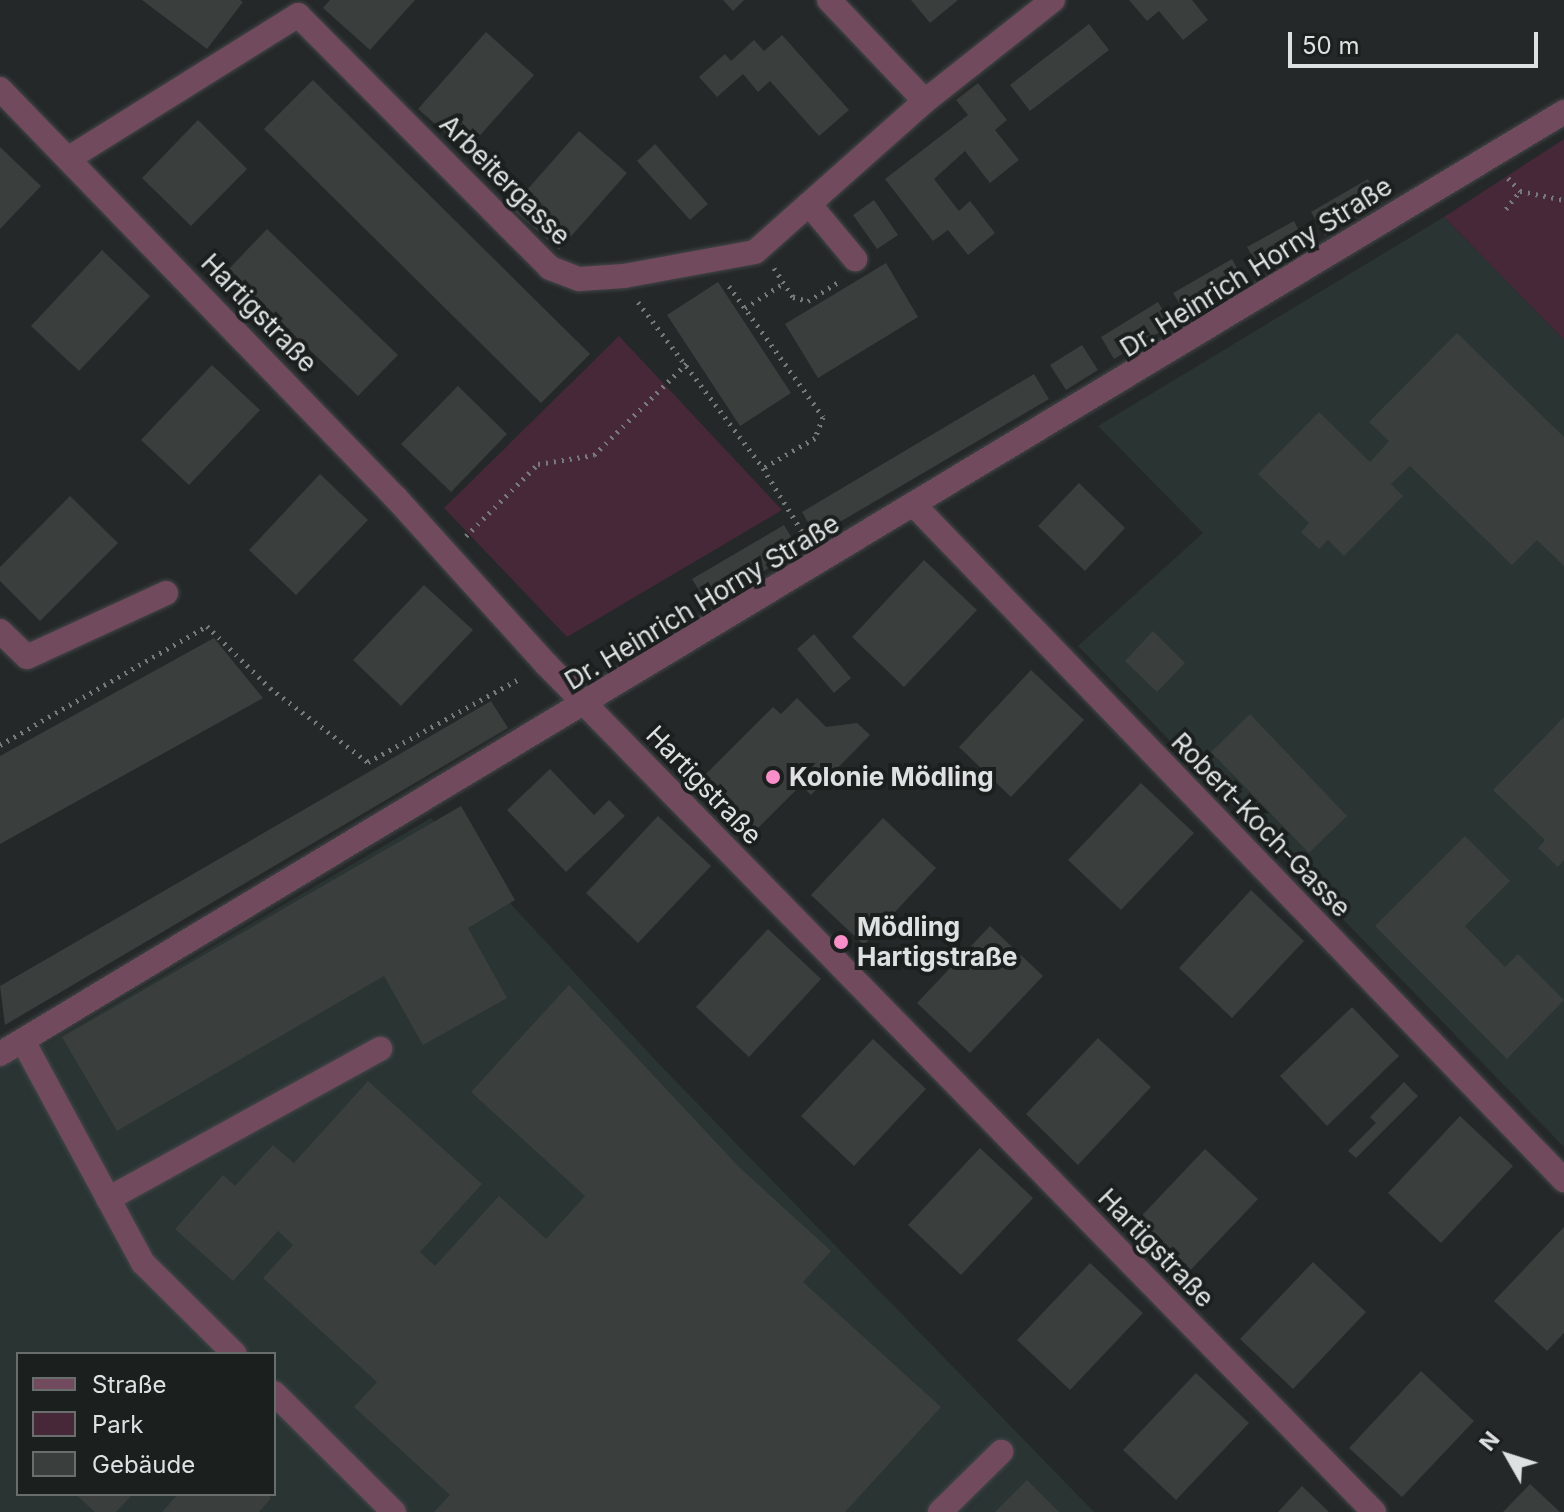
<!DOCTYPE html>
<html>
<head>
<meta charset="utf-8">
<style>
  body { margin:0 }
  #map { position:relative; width:1564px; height:1512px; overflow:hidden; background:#252828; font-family:Inter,sans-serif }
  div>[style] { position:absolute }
  .built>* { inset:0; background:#293433 }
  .green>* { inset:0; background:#462838 }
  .building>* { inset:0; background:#3a3e3d }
  .path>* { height:5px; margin-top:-2.5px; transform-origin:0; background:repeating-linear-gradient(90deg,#777a7a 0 2px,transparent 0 8px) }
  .roads { filter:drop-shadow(0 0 2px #434646) drop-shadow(0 0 2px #434646) }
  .minor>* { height:24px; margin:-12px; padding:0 12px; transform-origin:12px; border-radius:12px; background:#714a5e }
  .dots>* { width:22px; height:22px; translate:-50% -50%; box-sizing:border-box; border:4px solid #1b1f1e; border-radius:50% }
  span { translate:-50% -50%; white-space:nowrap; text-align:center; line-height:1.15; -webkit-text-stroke:8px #1b1f1e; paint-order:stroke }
  .street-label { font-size:26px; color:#dee1e1 }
  .poi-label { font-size:26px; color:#dee1e1; font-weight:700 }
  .left { translate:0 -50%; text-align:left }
  .legend { position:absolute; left:16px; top:1352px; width:260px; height:144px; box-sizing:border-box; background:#1b1f1e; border:2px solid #696d6c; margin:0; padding:10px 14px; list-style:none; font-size:24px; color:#dee1e1 }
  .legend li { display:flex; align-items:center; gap:16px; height:40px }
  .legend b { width:40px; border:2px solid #696d6c }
  .north { position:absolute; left:1468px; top:1416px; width:80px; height:80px; -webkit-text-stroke:6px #1b1f1e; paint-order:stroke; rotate:309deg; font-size:22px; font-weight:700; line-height:32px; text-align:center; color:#dee1e1 }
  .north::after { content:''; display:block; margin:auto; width:28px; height:36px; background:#dee1e1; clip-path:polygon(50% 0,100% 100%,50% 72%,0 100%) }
  .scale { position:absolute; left:1288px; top:32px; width:250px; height:36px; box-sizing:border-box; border:4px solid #dee1e1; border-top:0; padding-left:10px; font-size:24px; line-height:28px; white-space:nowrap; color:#dee1e1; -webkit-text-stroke:6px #1b1f1e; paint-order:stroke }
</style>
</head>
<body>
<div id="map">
  <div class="built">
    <div style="clip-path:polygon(1444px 217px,1564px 340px,1564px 1147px,1078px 646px,1203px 533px,1098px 426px)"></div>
    <div style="clip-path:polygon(evenodd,431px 818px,659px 1064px,1094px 1512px,0 1512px,0 1040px,19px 1060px,431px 818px,18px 1354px,274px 1354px,274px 1494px,18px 1494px,18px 1354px)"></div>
  </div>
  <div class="green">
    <div style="clip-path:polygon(1564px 139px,1564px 340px,1444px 217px)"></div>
    <div style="clip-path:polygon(619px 336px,782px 510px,567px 637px,444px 508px)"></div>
  </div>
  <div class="building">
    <div style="clip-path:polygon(142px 0,240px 0,243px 2px,207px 49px)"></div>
    <div style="clip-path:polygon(330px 0,415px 0,370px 50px,323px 8px)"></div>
    <div style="clip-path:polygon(723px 0,744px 0,733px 11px)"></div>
    <div style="clip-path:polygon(911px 0,958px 0,930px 23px)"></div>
    <div style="clip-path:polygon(1129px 0,1192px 0,1208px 20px,1183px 40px,1159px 11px,1147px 21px)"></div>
    <div style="clip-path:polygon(1089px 24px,1109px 50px,1030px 111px,1010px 85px)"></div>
    <div style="clip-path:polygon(486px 32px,534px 75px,466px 151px,418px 109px)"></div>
    <div style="clip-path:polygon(782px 35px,849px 110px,819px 136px,770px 81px,758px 92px,743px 74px,717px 97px,699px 77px,725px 54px,731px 61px,754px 40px,764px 51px)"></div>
    <div style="clip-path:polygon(313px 80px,590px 354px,541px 403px,264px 129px)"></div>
    <div style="clip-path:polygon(978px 83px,1007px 120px,995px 130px,1019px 160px,990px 183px,965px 151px,934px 179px,959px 211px,970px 201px,995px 233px,968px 255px,948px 230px,933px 241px,885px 179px,968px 115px,956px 100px)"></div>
    <div style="clip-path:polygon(198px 120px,247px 169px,191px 226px,142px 178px)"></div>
    <div style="clip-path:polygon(579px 131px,627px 173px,559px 250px,511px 208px)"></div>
    <div style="clip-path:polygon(655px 144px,708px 204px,690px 220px,637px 161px)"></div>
    <div style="clip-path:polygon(0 147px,41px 186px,0 229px)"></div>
    <div style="clip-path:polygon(1368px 179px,1382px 203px,1325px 236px,1311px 212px)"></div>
    <div style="clip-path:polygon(874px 200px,898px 235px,877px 249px,853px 215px)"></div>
    <div style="clip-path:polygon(1294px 221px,1306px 245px,1260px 270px,1247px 247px)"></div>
    <div style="clip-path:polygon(267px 229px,398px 355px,358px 396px,227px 271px)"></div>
    <div style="clip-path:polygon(102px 250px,150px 296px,79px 371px,31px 326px)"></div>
    <div style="clip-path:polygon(1232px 259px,1245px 283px,1187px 316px,1173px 293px)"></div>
    <div style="clip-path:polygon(886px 263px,918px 317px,818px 378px,785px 324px)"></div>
    <div style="clip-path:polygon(718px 282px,791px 393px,740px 426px,667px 315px)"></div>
    <div style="clip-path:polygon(1158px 302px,1172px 325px,1114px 359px,1101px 337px)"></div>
    <div style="clip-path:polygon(1457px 333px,1564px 437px,1564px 566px,1537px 540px,1512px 565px,1410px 466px,1391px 484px,1403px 496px,1344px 556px,1328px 540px,1319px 549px,1301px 532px,1309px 523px,1258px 474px,1319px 412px,1370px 462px,1389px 441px,1369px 422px)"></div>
    <div style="clip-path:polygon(1082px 345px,1098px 370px,1066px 390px,1050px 365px)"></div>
    <div style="clip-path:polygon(212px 365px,260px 410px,189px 485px,141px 440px)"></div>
    <div style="clip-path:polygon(1034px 374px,1049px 399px,816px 536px,802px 512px)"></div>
    <div style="clip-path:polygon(458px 386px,507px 434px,451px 492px,401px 444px)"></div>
    <div style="clip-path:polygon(320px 474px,368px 520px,296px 595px,249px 550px)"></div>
    <div style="clip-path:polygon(1079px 483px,1125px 528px,1085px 571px,1038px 526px)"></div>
    <div style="clip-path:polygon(70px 496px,118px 543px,40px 621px,0 581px,0 567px)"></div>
    <div style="clip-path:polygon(784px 525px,799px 550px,708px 605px,692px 579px)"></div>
    <div style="clip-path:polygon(924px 560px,977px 610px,904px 687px,852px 637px)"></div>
    <div style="clip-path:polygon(424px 585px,473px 630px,401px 706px,353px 660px)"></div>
    <div style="clip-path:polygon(1153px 631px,1185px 663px,1157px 692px,1125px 661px)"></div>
    <div style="clip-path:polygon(814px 634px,851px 678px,834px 693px,797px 649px)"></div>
    <div style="clip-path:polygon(214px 638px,263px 698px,0 844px,0 756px)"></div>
    <div style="clip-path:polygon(1031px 670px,1084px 720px,1011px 797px,959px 747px)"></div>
    <div style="clip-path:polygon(797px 698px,826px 727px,857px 723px,870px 735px,811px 795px,801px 785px,753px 833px,700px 780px,773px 707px,781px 714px)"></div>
    <div style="clip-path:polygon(491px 701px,508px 728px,5px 1025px,0 986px)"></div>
    <div style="clip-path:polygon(1250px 714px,1347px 816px,1309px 853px,1211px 752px)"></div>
    <div style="clip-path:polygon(1564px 717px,1564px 860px,1558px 867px,1538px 848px,1545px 840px,1493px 790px)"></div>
    <div style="clip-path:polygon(550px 769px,594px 815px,609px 800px,625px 816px,566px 872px,507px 810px)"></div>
    <div style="clip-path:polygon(1141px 783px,1194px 833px,1121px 910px,1068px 860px)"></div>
    <div style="clip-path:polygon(461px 806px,515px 900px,468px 928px,507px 998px,423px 1045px,384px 976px,117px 1131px,62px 1037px)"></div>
    <div style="clip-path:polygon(658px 816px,711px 866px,638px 943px,586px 893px)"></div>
    <div style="clip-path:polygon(883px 818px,936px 868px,864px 945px,811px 895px)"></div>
    <div style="clip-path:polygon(1465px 836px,1510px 881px,1465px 926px,1505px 967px,1518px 954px,1564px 1000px,1507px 1059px,1375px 926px)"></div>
    <div style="clip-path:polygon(1251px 890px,1304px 941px,1232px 1018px,1179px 968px)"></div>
    <div style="clip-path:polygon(990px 926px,1043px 976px,970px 1053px,917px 1003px)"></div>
    <div style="clip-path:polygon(768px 929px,821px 979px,749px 1057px,696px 1007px)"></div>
    <div style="clip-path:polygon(569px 985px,739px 1167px,831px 1251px,803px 1282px,941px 1407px,845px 1512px,434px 1512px,450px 1495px,354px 1407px,377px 1382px,263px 1278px,293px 1245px,278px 1231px,233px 1281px,175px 1229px,223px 1175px,235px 1186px,273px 1145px,294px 1163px,368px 1081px,482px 1184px,420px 1252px,435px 1266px,499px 1196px,546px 1239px,585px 1196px,471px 1092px)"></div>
    <div style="clip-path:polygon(1352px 1007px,1399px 1056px,1327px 1126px,1280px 1076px)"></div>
    <div style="clip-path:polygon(1098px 1038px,1151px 1087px,1078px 1165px,1026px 1114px)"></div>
    <div style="clip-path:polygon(873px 1039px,926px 1089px,854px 1166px,801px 1116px)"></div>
    <div style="clip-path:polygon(1404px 1082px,1418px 1096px,1356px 1158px,1348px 1151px,1376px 1123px,1370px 1117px)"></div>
    <div style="clip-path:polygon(1460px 1116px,1513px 1166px,1441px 1243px,1388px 1193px)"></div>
    <div style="clip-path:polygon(980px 1148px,1033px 1198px,961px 1275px,908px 1225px)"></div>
    <div style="clip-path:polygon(1205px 1149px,1258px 1199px,1185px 1276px,1132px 1226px)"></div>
    <div style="clip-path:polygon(1564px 1227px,1564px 1333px,1547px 1351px,1494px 1301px)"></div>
    <div style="clip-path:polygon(1313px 1262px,1366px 1312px,1293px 1389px,1240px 1339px)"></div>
    <div style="clip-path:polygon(1090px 1263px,1143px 1313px,1070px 1390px,1017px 1340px)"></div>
    <div style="clip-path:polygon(1421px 1371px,1474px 1421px,1402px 1497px,1349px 1448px)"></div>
    <div style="clip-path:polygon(1196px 1373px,1249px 1423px,1176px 1500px,1123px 1450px)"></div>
    <div style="clip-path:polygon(1027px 1480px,1059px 1512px,995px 1512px)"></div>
    <div style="clip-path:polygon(1530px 1484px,1560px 1512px,1503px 1512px)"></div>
    <div style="clip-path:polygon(1302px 1486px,1329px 1512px,1278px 1512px)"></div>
    <div style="clip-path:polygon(75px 1494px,133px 1494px,116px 1512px,95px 1512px)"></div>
    <div style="clip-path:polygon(178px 1494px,267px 1494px,271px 1498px,259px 1512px,162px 1512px)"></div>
  </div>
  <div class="path">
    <div style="left:1508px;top:178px;width:18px;rotate:47deg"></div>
    <div style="left:1520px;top:191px;width:45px;rotate:11.6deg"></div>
    <div style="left:1506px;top:209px;width:23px;rotate:-52deg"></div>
    <div style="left:774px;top:268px;width:35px;rotate:57deg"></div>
    <div style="left:793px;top:297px;width:16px;rotate:15deg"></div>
    <div style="left:808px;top:301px;width:36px;rotate:-32deg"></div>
    <div style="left:729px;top:286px;width:161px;rotate:54.3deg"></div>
    <div style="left:823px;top:417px;width:22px;rotate:111deg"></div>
    <div style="left:815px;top:438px;width:60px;rotate:150deg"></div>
    <div style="left:638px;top:302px;width:208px;rotate:53deg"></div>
    <div style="left:763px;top:468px;width:82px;rotate:58.4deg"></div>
    <div style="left:745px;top:308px;width:46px;rotate:-32.7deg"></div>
    <div style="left:466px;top:536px;width:102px;rotate:-45deg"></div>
    <div style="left:538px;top:464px;width:57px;rotate:-9.1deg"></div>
    <div style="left:594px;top:455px;width:131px;rotate:-44.7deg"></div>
    <div style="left:0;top:745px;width:239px;rotate:-29.9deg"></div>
    <div style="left:207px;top:626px;width:88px;rotate:44.5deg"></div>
    <div style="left:270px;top:688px;width:123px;rotate:37.1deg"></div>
    <div style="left:368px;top:762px;width:175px;rotate:-28.8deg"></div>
  </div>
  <div class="roads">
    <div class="minor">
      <div style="left:829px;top:0;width:139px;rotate:46.5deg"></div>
      <div style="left:0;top:89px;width:569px;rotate:45.93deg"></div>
      <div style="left:396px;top:498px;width:224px;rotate:47.9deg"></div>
      <div style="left:546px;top:664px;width:1185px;rotate:45.68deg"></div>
      <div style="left:71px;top:157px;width:268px;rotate:-32deg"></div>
      <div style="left:298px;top:15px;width:357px;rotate:45.1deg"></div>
      <div style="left:550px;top:268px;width:31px;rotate:21deg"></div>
      <div style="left:579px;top:279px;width:45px;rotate:-3.8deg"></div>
      <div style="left:624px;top:276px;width:133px;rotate:-10.4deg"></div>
      <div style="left:755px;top:252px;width:227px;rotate:-41.6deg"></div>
      <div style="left:925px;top:101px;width:163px;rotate:-38.3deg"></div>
      <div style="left:809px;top:204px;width:72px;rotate:50.1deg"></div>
      <div style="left:917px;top:508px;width:933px;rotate:46.09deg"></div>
      <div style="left:0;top:631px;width:37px;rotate:44deg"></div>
      <div style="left:27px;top:657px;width:153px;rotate:-24.7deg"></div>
      <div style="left:23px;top:1041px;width:252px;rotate:61.6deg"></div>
      <div style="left:143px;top:1263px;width:129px;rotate:44.7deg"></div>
      <div style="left:0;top:1054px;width:1826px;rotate:-31.06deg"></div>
      <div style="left:108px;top:1199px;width:311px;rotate:-28.9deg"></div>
      <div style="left:274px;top:1393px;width:169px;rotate:44.8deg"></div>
      <div style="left:940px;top:1512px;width:86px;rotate:-44.5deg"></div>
    </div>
  </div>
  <div class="dots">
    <div style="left:773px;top:777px;background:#f98fc9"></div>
    <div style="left:841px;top:942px;background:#f98fc9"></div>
  </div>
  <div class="street-label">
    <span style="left:505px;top:180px;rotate:45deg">Arbeitergasse</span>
    <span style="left:1256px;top:267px;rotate:-32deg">Dr. Heinrich Horny Straße</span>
    <span style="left:259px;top:313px;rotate:46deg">Hartigstraße</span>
    <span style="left:702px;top:602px;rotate:-31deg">Dr. Heinrich Horny Straße</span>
    <span style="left:704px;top:785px;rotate:46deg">Hartigstraße</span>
    <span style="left:1261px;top:825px;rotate:46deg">Robert-Koch-Gasse</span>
    <span style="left:1156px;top:1248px;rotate:46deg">Hartigstraße</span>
  </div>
  <div class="poi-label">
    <span class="left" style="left:789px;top:777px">Kolonie Mödling</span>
    <span class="left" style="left:857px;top:942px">Mödling<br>Hartigstraße</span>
  </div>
  <ul class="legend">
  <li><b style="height:10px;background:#714a5e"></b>Straße</li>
  <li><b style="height:22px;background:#462838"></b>Park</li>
  <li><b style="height:22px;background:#3a3e3d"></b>Gebäude</li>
  </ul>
  <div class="north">N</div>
  <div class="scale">50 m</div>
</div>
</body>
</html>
